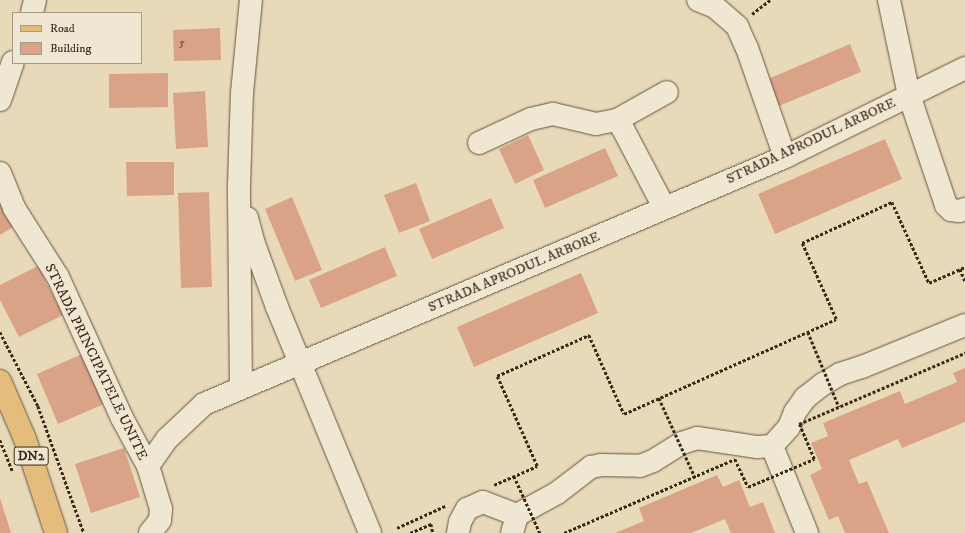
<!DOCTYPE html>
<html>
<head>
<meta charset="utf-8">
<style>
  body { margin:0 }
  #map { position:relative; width:965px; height:533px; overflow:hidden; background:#e8dab9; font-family:"IM FELL DW Pica",serif }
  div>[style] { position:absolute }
  .building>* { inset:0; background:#daa388 }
  .path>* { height:2.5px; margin-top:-1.25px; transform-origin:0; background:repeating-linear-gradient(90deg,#392816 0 3px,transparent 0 5px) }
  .roads { filter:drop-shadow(0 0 1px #65543f) drop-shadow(0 0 1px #65543f) }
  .minor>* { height:22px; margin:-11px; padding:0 11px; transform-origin:11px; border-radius:11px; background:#f0e7d2 }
  .major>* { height:22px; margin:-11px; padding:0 11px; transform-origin:11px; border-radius:11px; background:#e4bd7c }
  .path-bridge>* { height:2.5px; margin-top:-1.25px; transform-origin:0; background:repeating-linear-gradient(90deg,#392816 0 3px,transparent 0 5px) }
  span { translate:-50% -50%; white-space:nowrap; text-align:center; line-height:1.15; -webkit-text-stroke:3px #f0e7d2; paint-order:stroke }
  .number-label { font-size:12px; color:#614732 }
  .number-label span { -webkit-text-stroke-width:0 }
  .shield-label span { padding:1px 3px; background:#f0e7d2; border:1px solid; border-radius:3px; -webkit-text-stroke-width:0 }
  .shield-label { font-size:13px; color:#392816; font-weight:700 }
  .street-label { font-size:14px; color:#392816 }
  .legend { position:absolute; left:12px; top:12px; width:130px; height:52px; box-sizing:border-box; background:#f0e7d2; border:1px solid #a79b87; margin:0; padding:5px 7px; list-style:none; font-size:12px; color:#392816 }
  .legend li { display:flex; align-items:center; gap:8px; height:20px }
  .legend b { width:20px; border:1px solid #a79b87 }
</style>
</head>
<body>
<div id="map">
  <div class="building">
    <div style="clip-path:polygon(220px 28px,221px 60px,174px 61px,173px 30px)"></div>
    <div style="clip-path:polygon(850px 44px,861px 72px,779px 106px,768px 79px)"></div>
    <div style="clip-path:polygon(168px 73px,168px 107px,109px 108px,109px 74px)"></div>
    <div style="clip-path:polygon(205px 91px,208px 147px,176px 149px,173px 93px)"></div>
    <div style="clip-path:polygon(528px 135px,544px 170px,515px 184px,499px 149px)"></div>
    <div style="clip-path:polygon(885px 139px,902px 179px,775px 234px,758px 194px)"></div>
    <div style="clip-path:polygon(605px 148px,618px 176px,545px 208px,533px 180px)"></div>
    <div style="clip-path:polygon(126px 162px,174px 162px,174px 195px,127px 196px)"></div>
    <div style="clip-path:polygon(416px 183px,430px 221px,399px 233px,384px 195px)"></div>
    <div style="clip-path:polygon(209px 192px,212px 287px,181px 288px,178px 193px)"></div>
    <div style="clip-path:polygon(292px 197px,322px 270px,295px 281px,265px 209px)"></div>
    <div style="clip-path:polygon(491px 198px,504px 228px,432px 259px,419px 229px)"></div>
    <div style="clip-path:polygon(0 204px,13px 227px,0 235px)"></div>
    <div style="clip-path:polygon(385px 247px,397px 276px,321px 308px,309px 280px)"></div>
    <div style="clip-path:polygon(38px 266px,63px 315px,19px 337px,0 300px,0 285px)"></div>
    <div style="clip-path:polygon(581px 273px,598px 313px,474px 367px,457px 327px)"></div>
    <div style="clip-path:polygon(82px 354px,104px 404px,58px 424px,37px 374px)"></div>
    <div style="clip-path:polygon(965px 368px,965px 422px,902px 448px,898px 439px,849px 460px,859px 484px,867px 481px,889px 533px,845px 533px,838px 516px,829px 520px,810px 475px,822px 469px,811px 443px,828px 436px,823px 423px,900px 391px,905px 404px,957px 382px,953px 373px)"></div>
    <div style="clip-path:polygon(124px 448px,140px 497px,91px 513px,75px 464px)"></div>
    <div style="clip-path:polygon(717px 475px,723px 487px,739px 480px,750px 507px,763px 502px,775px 533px,731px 533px,725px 519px,691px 533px,615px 533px,644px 521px,639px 508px)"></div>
    <div style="clip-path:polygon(0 498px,11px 533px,0 533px)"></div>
  </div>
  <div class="path">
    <div style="left:752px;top:14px;width:23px;rotate:-38deg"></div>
    <div style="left:960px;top:269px;width:13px;rotate:67deg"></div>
    <div style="left:0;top:332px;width:83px;rotate:62.8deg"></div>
    <div style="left:38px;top:406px;width:135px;rotate:70.1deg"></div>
    <div style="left:0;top:440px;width:35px;rotate:68deg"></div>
    <div style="left:494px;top:485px;width:47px;rotate:-23.8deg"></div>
    <div style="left:537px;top:466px;width:98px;rotate:-114deg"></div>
    <div style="left:497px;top:376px;width:101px;rotate:-24deg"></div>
    <div style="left:589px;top:335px;width:86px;rotate:66.1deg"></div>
    <div style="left:624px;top:414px;width:232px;rotate:-24.1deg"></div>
    <div style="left:836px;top:319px;width:83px;rotate:-114.1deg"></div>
    <div style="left:802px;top:243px;width:99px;rotate:-24.5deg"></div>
    <div style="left:892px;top:202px;width:89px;rotate:65.4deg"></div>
    <div style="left:929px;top:283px;width:39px;rotate:-24deg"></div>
    <div style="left:397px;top:528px;width:53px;rotate:-24.6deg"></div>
    <div style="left:410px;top:533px;width:23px;rotate:-23deg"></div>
    <div style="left:431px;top:524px;width:9px;rotate:77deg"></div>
  </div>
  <div class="roads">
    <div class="minor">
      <div style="left:698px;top:0;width:18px;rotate:22deg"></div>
      <div style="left:715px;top:7px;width:29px;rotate:41deg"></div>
      <div style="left:737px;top:26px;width:24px;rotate:66deg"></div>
      <div style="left:747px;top:48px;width:115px;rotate:70.8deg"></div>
      <div style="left:889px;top:0;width:97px;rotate:78.1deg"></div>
      <div style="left:909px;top:95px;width:116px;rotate:71.4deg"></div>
      <div style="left:946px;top:205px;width:7px;rotate:45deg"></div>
      <div style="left:951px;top:210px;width:8px;rotate:7deg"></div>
      <div style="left:959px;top:211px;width:6px;rotate:-18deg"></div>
      <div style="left:32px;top:13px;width:13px;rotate:-77deg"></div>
      <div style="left:0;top:100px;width:40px;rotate:-71.1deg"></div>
      <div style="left:617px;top:120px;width:11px;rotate:56deg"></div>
      <div style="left:623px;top:129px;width:88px;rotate:62.3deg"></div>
      <div style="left:479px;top:143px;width:57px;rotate:-24.8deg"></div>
      <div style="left:531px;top:119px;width:23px;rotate:-13deg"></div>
      <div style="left:553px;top:114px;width:44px;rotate:13.1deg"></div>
      <div style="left:596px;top:124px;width:21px;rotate:-11deg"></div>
      <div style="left:617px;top:120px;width:57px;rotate:-29.2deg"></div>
      <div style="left:0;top:173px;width:38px;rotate:68deg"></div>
      <div style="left:14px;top:208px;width:82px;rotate:57.5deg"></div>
      <div style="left:58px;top:277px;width:155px;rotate:65.6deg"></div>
      <div style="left:122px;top:418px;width:55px;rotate:61.6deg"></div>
      <div style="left:247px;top:218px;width:27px;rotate:75deg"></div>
      <div style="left:254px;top:244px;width:67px;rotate:69.9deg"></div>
      <div style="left:277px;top:307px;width:244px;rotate:67.6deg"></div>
      <div style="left:241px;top:387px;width:201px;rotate:-90.6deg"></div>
      <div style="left:239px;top:186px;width:93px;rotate:-88.2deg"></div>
      <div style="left:242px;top:93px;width:93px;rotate:-84.5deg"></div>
      <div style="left:772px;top:446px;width:94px;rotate:68.1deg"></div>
      <div style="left:150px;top:533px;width:16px;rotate:-52deg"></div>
      <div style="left:160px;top:520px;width:11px;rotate:-85deg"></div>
      <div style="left:161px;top:509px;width:45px;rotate:-106.8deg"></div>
      <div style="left:148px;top:466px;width:33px;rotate:-55deg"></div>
      <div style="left:167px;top:439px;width:51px;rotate:-43.4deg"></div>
      <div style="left:204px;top:404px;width:631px;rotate:-23.03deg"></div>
      <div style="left:785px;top:157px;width:201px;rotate:-26.3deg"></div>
      <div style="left:458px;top:533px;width:11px;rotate:-80deg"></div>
      <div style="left:460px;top:522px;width:15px;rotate:-62deg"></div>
      <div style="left:467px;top:509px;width:17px;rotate:-24deg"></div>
      <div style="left:483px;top:502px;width:36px;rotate:21deg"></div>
      <div style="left:512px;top:533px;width:19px;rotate:-74deg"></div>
      <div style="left:517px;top:515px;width:46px;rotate:-28.8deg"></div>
      <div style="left:557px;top:493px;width:43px;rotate:-37.4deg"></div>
      <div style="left:591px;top:467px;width:10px;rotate:-11deg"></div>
      <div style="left:601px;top:465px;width:39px;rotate:1deg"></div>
      <div style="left:640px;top:466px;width:14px;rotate:-21deg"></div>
      <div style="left:653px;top:461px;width:34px;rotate:-32deg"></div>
      <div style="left:682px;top:443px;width:16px;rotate:-18deg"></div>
      <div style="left:697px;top:438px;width:61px;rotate:8.5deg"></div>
      <div style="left:757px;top:447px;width:15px;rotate:-4deg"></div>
      <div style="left:772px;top:446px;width:25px;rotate:-48deg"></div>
      <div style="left:789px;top:427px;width:16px;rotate:-68deg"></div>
      <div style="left:795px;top:412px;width:17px;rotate:-54deg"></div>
      <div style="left:805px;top:398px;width:23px;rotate:-38deg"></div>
      <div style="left:823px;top:384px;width:20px;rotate:-30deg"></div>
      <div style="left:840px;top:374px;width:23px;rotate:-18deg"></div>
      <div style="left:862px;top:367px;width:111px;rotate:-22.2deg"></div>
    </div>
    <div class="major">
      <div style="left:0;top:381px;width:63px;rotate:66.7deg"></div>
      <div style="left:25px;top:439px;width:99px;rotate:71.7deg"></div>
    </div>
  </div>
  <div class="path-bridge">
    <div style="left:808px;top:332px;width:81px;rotate:67.5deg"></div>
    <div style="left:659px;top:398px;width:87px;rotate:65.5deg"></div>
    <div style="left:514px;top:476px;width:63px;rotate:65.5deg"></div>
    <div style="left:564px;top:533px;width:186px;rotate:-23.4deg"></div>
    <div style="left:735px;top:459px;width:31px;rotate:65deg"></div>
    <div style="left:748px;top:487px;width:72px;rotate:-23deg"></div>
    <div style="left:814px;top:459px;width:38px;rotate:-113deg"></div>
    <div style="left:799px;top:424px;width:181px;rotate:-23.2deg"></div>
  </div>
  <div class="number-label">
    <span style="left:182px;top:43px">5</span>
  </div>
  <div class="shield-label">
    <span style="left:31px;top:456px">DN2</span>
  </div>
  <div class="street-label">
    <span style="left:811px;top:141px;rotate:-25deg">STRADA APRODUL ARBORE</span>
    <span style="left:514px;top:272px;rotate:-23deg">STRADA APRODUL ARBORE</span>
    <span style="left:96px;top:362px;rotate:64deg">STRADA PRINCIPATELE UNITE</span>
  </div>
  <ul class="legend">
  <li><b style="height:5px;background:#e4bd7c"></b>Road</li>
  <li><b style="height:11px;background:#daa388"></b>Building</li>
  </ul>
</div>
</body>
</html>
